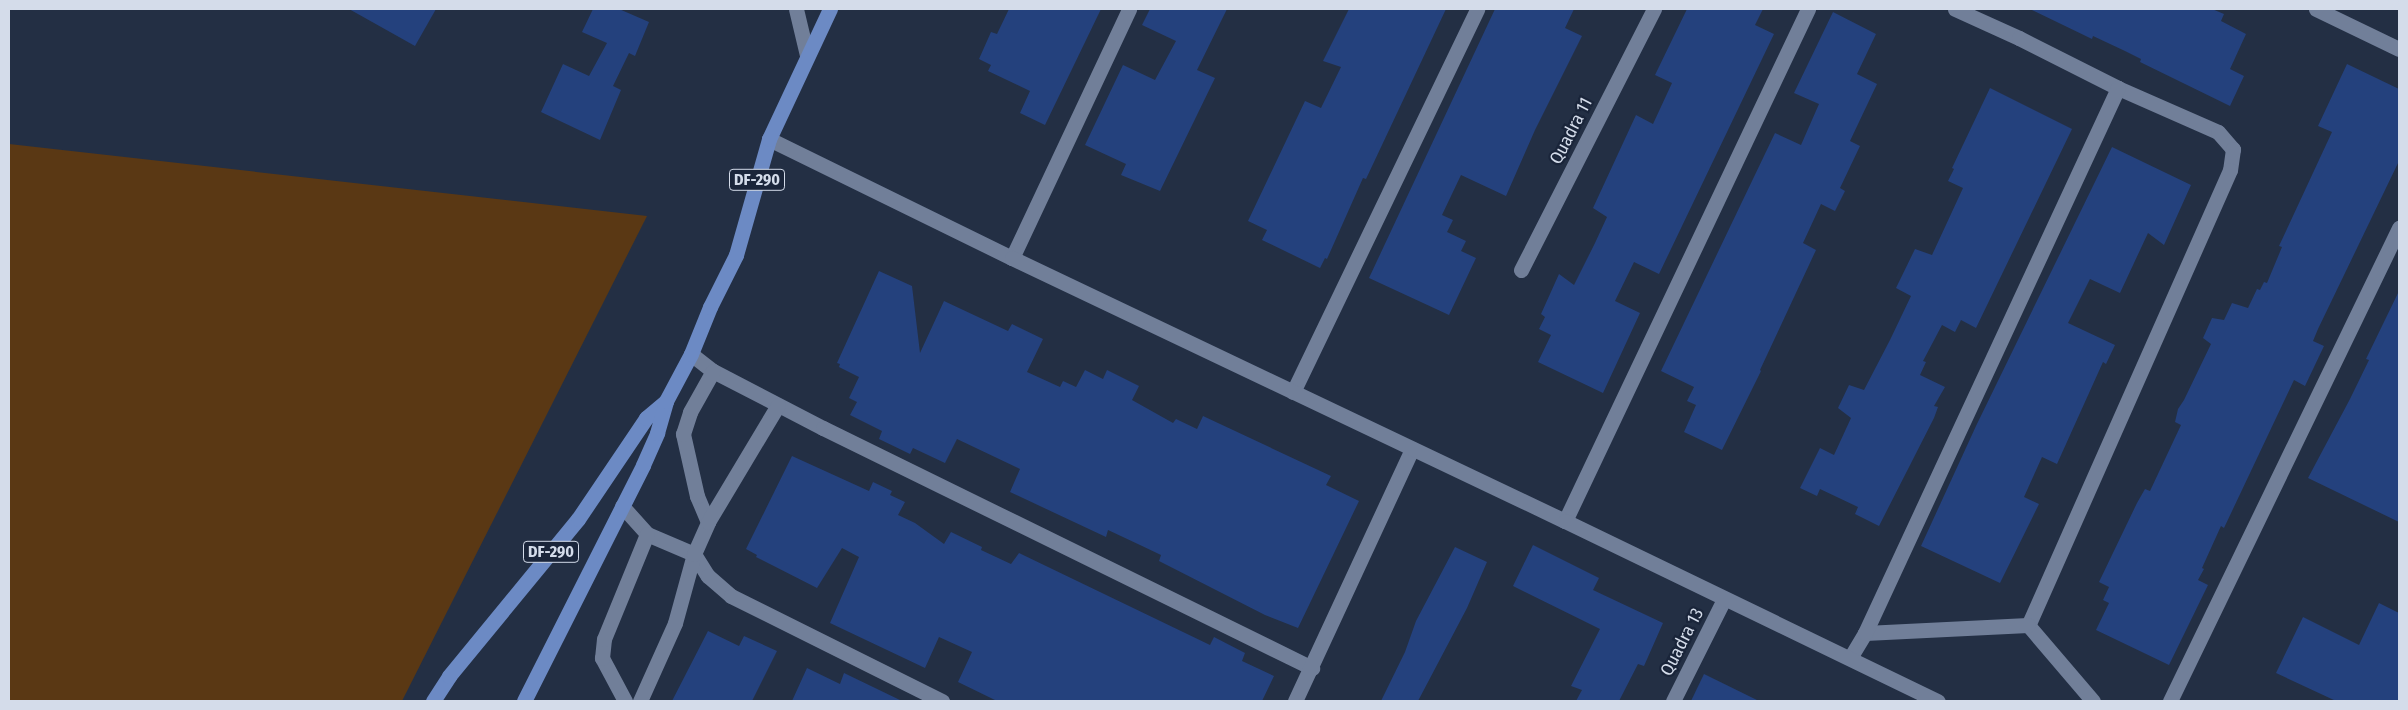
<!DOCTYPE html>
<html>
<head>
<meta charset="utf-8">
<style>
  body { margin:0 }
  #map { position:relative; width:2408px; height:710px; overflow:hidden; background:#232f44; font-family:"Fira Sans Condensed",sans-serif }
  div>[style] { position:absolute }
  .green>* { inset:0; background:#5a3814 }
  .building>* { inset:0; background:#24417d }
  .minor>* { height:15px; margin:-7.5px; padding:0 7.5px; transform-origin:7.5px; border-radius:7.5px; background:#717f99 }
  .tertiary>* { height:15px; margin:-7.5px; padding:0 7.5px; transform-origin:7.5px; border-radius:7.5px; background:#717f99 }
  .trunk>* { height:15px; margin:-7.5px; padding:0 7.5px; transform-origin:7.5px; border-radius:7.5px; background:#6c8ac4 }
  span { translate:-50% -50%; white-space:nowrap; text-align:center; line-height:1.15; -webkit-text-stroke:4.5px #1a253a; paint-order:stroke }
  .shield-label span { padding:1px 4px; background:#1a253a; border:1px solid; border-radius:4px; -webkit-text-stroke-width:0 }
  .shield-label { font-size:16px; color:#d4dcea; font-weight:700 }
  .street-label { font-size:18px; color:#d4dcea }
  .frame { position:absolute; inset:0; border:10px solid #d4dcea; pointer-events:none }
</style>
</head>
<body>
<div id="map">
  <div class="green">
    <div style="clip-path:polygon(9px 144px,647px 216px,402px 701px,9px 701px)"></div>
  </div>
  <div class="building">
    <div style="clip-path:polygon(349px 9px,436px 9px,415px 46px)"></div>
    <div style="clip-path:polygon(593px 9px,619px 9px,649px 22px,635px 56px,629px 53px,613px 86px,621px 90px,600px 140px,541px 112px,563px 64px,589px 76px,607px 43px,582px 32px)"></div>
    <div style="clip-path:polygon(1009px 9px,1101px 9px,1045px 125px,1020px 113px,1030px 91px,988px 71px,991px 65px,979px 59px,991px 32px,997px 34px)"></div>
    <div style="clip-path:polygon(1150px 9px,1227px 9px,1197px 70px,1215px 78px,1160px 191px,1121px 175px,1126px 164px,1085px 145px,1123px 65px,1155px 80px,1176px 41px,1142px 25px)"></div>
    <div style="clip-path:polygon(1349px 9px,1446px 9px,1366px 179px,1363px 178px,1327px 259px,1325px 258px,1320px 268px,1262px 240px,1267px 230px,1248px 221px,1305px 101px,1321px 108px,1341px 67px,1323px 61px)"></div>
    <div style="clip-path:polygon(1495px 9px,1574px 9px,1565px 28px,1582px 36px,1535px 130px,1506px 196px,1461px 175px,1442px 215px,1453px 220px,1447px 232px,1466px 241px,1461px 251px,1476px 258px,1449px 315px,1369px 278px)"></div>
    <div style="clip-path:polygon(1687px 9px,1763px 9px,1755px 25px,1774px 34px,1659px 274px,1634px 262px,1615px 301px,1640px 313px,1603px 393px,1538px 362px,1551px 335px,1539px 329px,1545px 317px,1541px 314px,1559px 274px,1574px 285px,1595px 243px,1607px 217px,1593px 208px,1636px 115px,1653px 124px,1672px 83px,1655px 75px)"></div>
    <div style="clip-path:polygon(2030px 9px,2212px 9px,2224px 14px,2221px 21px,2246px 34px,2230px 69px,2244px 76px,2230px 106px,2140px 62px,2141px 59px,2125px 51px,2093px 36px,2092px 39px)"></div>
    <div style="clip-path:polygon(1833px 12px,1876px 34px,1857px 74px,1877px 84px,1850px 141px,1860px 146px,1840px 188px,1845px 191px,1835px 211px,1821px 204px,1803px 243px,1816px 250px,1760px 370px,1761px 371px,1722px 450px,1684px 432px,1696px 405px,1687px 401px,1694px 387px,1661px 371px,1775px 133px,1801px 145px,1819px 104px,1794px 93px)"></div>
    <div style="clip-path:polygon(2347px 64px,2399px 89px,2399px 161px,2318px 329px,2313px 341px,2324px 346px,2305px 386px,2294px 380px,2224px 528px,2221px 526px,2202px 568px,2204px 569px,2198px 580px,2208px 585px,2169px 665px,2096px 630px,2109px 603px,2103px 600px,2109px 587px,2099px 582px,2137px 503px,2145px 489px,2150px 491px,2181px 425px,2175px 422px,2178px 409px,2184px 400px,2211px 344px,2203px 338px,2212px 318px,2224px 320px,2232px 303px,2248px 308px,2257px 289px,2260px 290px,2264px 282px,2267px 283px,2282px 247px,2279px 246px,2332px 132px,2318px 126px)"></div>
    <div style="clip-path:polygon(1990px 88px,2072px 129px,1976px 328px,1961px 320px,1955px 332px,1942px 325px,1923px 361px,1926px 362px,1920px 375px,1945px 387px,1934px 406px,1938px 407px,1934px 418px,1879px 526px,1855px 514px,1858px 507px,1820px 489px,1817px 496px,1800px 488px,1820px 448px,1834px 455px,1851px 418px,1838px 408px,1849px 385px,1864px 390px,1890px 340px,1911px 296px,1896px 288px,1915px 249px,1932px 255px,1945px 227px,1963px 188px,1948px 181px,1954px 169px,1952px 168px)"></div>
    <div style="clip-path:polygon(2112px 147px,2191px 185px,2164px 245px,2148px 233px,2120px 293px,2090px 279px,2068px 323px,2115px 345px,2106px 364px,2103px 362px,2057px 464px,2042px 457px,2024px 497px,2039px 504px,2000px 583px,1921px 546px,1976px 426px)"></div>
    <div style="clip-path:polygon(879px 271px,912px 286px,920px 353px,944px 301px,1008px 331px,1012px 324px,1043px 339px,1027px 372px,1060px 387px,1063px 381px,1076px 387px,1085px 370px,1103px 379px,1107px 370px,1139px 386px,1132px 400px,1173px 423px,1176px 419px,1197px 429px,1203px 416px,1331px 476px,1326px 485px,1359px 501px,1298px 628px,1265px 615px,1159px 561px,1161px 555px,1140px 545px,1108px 530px,1106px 537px,1010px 492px,1020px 469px,957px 439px,945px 463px,913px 448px,910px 454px,879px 439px,882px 431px,850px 415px,857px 402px,849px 398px,859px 377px,839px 367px,840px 364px,837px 363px)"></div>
    <div style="clip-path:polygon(2399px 291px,2399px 522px,2308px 478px,2350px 399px,2369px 360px,2366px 359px)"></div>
    <div style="clip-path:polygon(792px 456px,869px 491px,873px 482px,892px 491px,890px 495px,905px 502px,898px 515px,915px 523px,944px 544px,951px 532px,982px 547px,981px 550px,1011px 564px,1019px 553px,1210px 645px,1214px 637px,1245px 653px,1242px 661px,1274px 676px,1262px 701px,997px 701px,958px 682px,972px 652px,939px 637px,925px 668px,830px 623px,859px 557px,842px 548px,817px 588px,756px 557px,757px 555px,746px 549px)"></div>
    <div style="clip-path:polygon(1533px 545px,1599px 578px,1593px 590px,1663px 623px,1644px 666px,1638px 664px,1619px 701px,1576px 701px,1582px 690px,1571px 686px,1600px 629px,1513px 586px)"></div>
    <div style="clip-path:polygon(1455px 547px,1487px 562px,1467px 608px,1418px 701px,1381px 701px,1405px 652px,1416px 621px)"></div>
    <div style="clip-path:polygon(2379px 603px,2399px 613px,2399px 701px,2336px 701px,2276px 673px,2303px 617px,2359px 645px)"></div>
    <div style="clip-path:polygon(708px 631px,739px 646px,744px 636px,777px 651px,752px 701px,672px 701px)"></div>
    <div style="clip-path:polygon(807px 668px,840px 684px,844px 673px,902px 701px,792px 701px)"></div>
    <div style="clip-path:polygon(1704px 674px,1759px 701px,1691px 701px)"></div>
  </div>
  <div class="minor">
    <div style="left:796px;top:9px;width:47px;rotate:76.6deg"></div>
    <div style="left:1955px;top:9px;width:70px;rotate:24.4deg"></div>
    <div style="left:2019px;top:38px;width:111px;rotate:26.8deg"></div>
    <div style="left:2118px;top:88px;width:109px;rotate:23.7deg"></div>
    <div style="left:2218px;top:132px;width:23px;rotate:49deg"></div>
    <div style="left:2233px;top:149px;width:21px;rotate:98deg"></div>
    <div style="left:2230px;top:170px;width:498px;rotate:113.9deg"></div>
    <div style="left:2316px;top:9px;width:92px;rotate:25.7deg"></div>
    <div style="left:1012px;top:258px;width:275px;rotate:-64.8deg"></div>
    <div style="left:1521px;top:270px;width:293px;rotate:-63deg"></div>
    <div style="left:691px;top:354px;width:28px;rotate:38deg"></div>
    <div style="left:713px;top:371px;width:124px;rotate:27.4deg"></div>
    <div style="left:823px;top:428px;width:545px;rotate:26.14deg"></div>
    <div style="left:1293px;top:392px;width:425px;rotate:-64.3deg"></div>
    <div style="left:622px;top:506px;width:38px;rotate:48deg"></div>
    <div style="left:647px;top:534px;width:51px;rotate:23.1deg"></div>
    <div style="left:694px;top:554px;width:26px;rotate:58deg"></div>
    <div style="left:708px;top:576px;width:30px;rotate:41deg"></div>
    <div style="left:731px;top:596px;width:236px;rotate:26.5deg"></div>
    <div style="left:1565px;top:521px;width:567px;rotate:-64.61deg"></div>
    <div style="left:708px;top:522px;width:28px;rotate:-113deg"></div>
    <div style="left:697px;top:496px;width:64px;rotate:-102.7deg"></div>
    <div style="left:683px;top:434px;width:23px;rotate:-72deg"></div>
    <div style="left:690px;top:412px;width:47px;rotate:-60.7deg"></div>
    <div style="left:2028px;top:625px;width:100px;rotate:49.5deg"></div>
    <div style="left:1865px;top:633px;width:163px;rotate:-2.8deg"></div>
    <div style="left:1850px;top:658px;width:29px;rotate:-59deg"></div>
    <div style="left:1865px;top:633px;width:601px;rotate:-65.1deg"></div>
    <div style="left:625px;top:701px;width:49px;rotate:-118.1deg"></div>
    <div style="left:602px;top:658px;width:19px;rotate:-84deg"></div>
    <div style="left:604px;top:639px;width:113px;rotate:-67.7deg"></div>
    <div style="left:640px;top:701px;width:85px;rotate:-65.8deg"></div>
    <div style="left:675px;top:623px;width:72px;rotate:-74.6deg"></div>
    <div style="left:694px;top:554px;width:35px;rotate:-66deg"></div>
    <div style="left:708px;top:522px;width:136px;rotate:-59.1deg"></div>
    <div style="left:1295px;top:701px;width:278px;rotate:-65.1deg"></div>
    <div style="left:1673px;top:701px;width:114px;rotate:-63.4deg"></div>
    <div style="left:2170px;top:701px;width:526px;rotate:-64.17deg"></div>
  </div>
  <div class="tertiary">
    <div style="left:769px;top:139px;width:271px;rotate:26.1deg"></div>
    <div style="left:1012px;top:258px;width:612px;rotate:25.44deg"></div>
    <div style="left:1565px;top:521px;width:414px;rotate:25.8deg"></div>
  </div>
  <div class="trunk">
    <div style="left:433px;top:701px;width:30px;rotate:-57deg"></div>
    <div style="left:449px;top:676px;width:203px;rotate:-50.6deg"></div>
    <div style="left:578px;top:519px;width:122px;rotate:-56deg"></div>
    <div style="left:646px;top:418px;width:26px;rotate:-40deg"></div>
    <div style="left:524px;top:701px;width:264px;rotate:-63.2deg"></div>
    <div style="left:643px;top:465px;width:35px;rotate:-66deg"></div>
    <div style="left:657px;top:433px;width:33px;rotate:-74deg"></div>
    <div style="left:666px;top:401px;width:53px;rotate:-62deg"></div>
    <div style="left:691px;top:354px;width:51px;rotate:-68deg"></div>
    <div style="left:710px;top:307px;width:58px;rotate:-63.4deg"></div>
    <div style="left:736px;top:255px;width:121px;rotate:-74.1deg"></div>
    <div style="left:769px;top:139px;width:144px;rotate:-64.9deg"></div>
  </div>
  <div class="shield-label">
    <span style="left:757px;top:180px">DF-290</span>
    <span style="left:551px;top:552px">DF-290</span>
  </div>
  <div class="street-label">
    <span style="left:1571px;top:131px;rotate:-63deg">Quadra 11</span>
    <span style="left:1682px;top:642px;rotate:-63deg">Quadra 13</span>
  </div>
  <div class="frame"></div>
</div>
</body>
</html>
